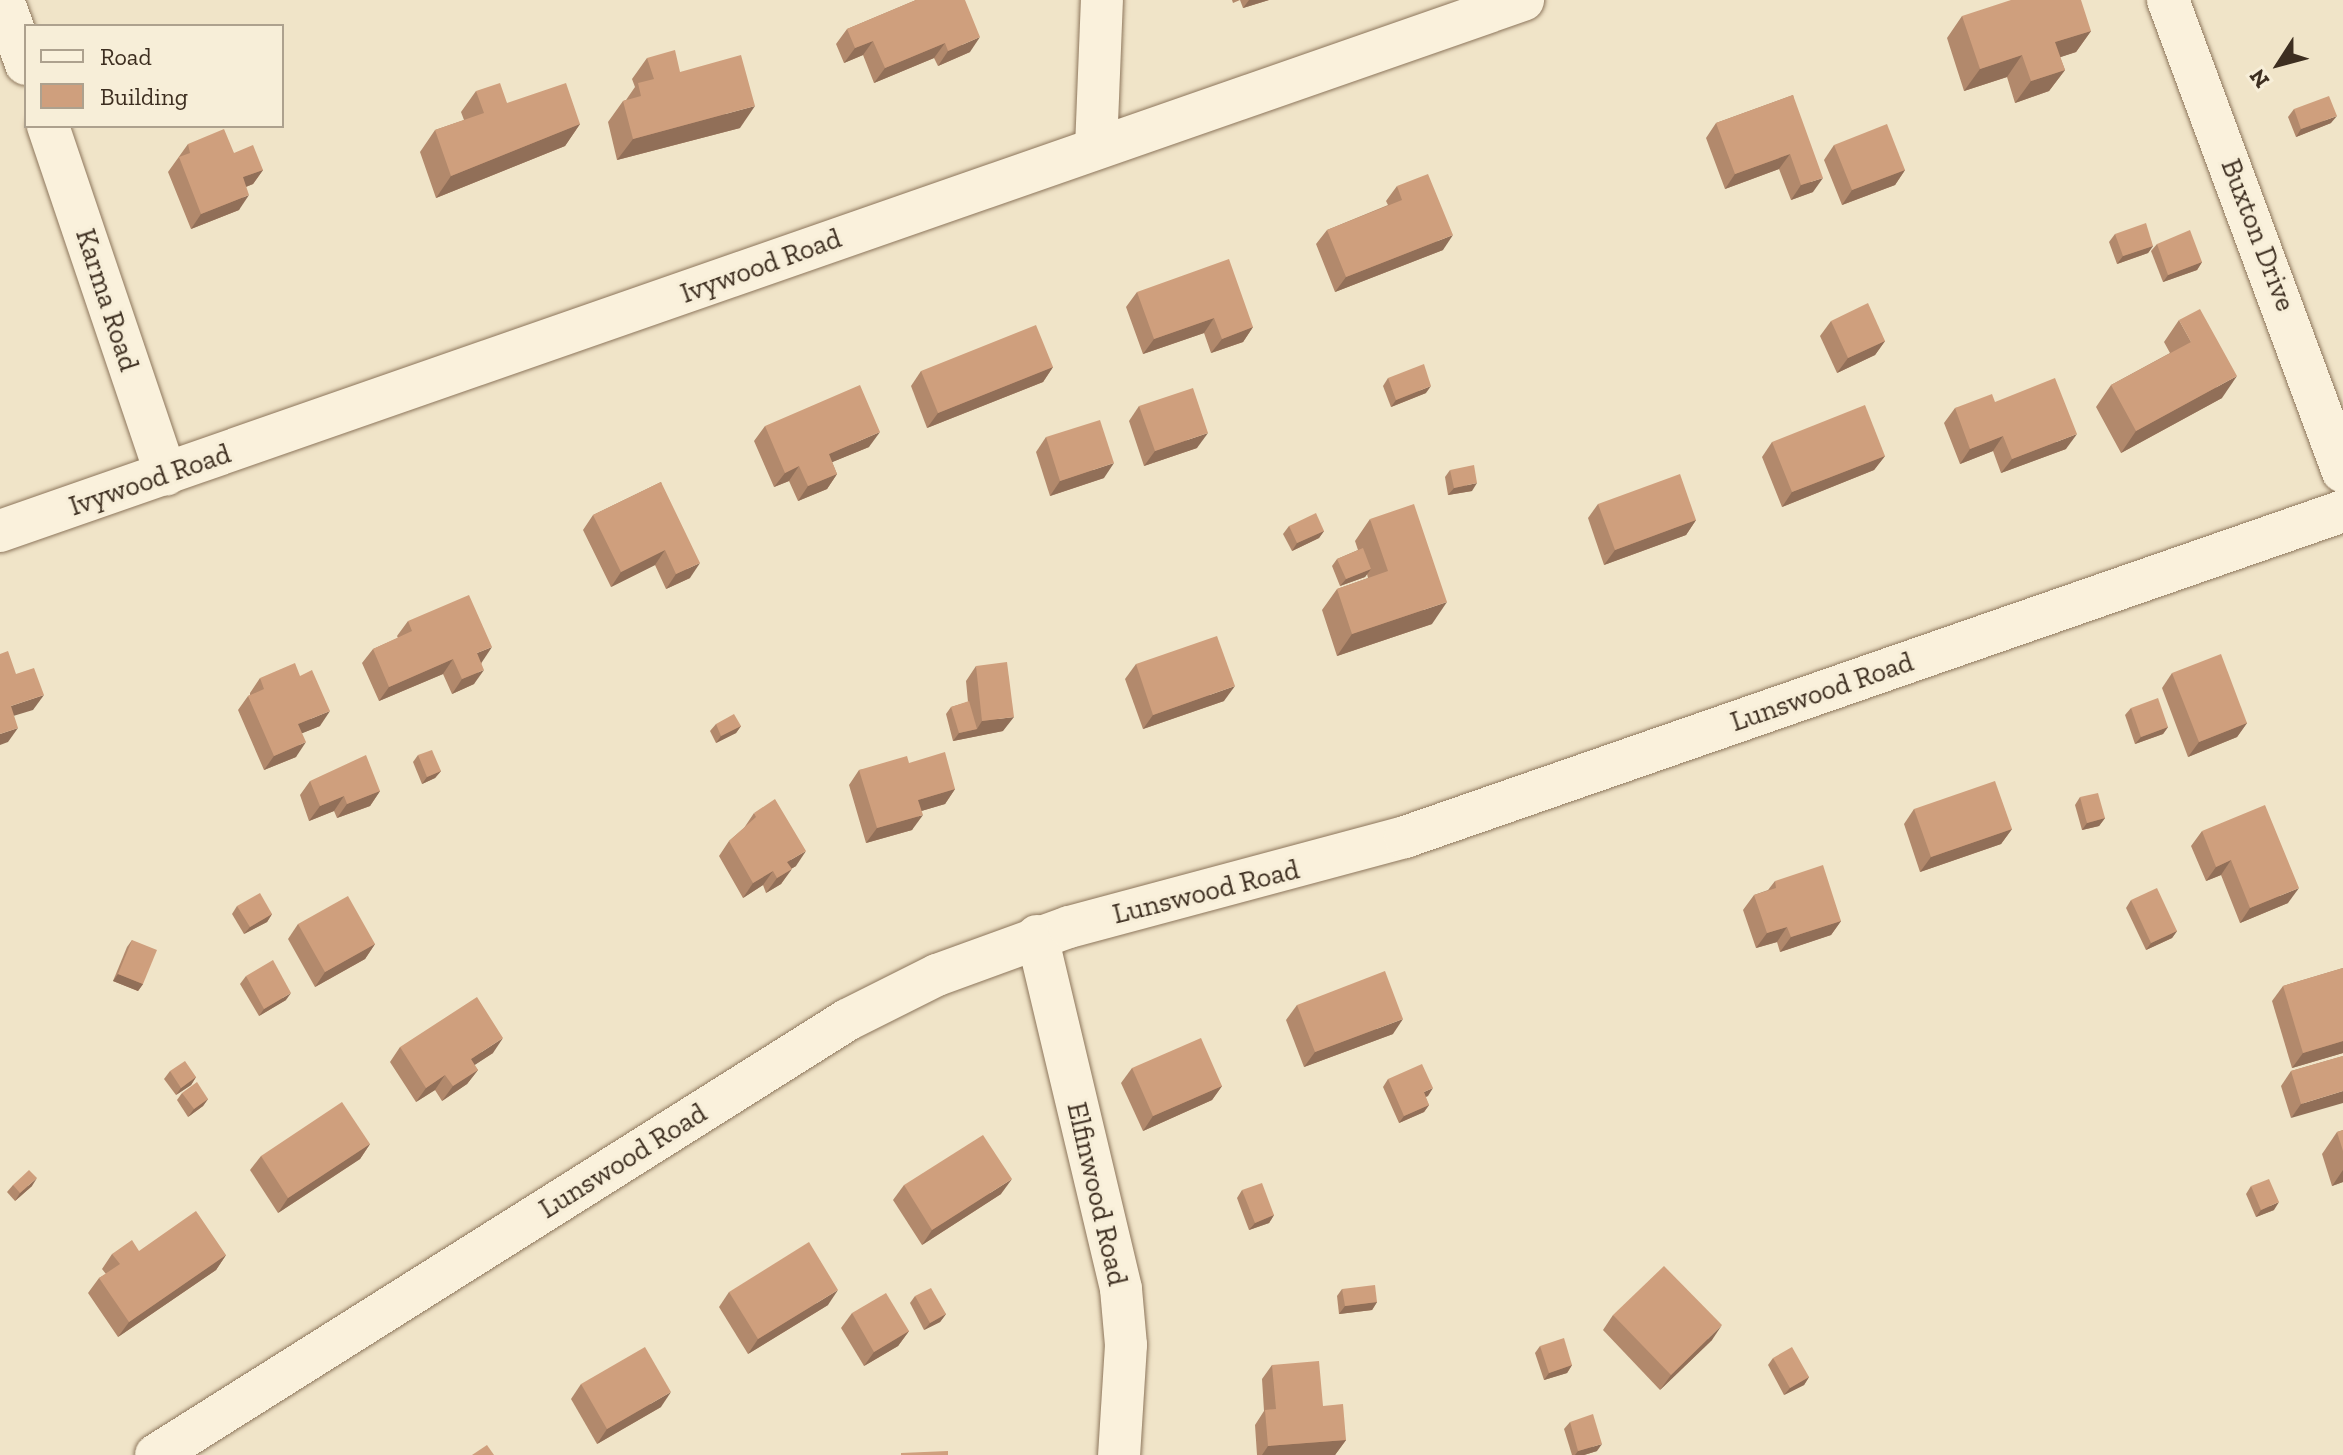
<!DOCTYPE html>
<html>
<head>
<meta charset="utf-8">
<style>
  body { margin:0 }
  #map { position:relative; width:2343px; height:1455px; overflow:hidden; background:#f0e4c8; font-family:"Zilla Slab",serif }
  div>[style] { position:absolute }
  .roads { filter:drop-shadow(0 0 2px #8d765c) drop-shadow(0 0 2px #8d765c) }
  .minor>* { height:42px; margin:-21px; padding:0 21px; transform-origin:21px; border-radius:21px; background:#faf1dc }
  .wall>* { inset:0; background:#b2896c }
  .shaded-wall>* { inset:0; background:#916f58 }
  .building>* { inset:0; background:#cf9f7d }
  span { translate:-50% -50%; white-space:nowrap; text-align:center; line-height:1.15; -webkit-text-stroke:6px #f7eed8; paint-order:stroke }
  .street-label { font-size:28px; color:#3d2e20 }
  .legend { position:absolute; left:24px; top:24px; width:260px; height:104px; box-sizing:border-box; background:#f7eed8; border:2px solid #ada18e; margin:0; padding:10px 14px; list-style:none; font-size:24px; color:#3d2e20 }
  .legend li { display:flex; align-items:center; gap:16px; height:40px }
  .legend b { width:40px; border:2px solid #ada18e }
  .north { position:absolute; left:2239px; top:24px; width:80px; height:80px; -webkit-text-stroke:6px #f7eed8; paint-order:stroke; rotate:234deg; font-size:22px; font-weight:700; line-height:32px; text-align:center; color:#3d2e20 }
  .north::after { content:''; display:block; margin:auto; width:28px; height:36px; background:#3d2e20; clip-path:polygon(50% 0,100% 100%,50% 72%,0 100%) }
</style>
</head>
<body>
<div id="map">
  <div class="roads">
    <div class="minor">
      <div style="left:3px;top:0;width:68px;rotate:70.2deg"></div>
      <div style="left:2168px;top:0;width:503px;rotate:69.66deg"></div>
      <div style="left:48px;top:126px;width:368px;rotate:71.3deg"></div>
      <div style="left:1096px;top:148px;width:148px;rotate:-87.7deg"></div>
      <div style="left:0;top:531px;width:1613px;rotate:-19.22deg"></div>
      <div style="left:1037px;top:936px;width:363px;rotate:76.6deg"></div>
      <div style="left:1121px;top:1289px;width:56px;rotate:84.9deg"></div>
      <div style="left:1126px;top:1345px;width:110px;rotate:93.6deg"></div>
      <div style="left:156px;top:1455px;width:817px;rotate:-32.19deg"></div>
      <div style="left:847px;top:1020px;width:101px;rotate:-26.6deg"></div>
      <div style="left:937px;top:975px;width:140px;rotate:-20deg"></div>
      <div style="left:1069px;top:927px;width:348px;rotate:-15deg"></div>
      <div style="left:1405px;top:837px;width:993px;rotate:-19.16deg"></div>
    </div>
  </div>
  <div class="wall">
    <div style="clip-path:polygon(916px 0,970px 52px,938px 66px,934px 58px,874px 83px,863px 55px,844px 63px,836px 44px,847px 29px)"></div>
    <div style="clip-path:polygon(1232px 0,1269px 0,1243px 8px,1240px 0,1233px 3px)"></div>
    <div style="clip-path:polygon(1962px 16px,2091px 31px,2076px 52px,2060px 57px,2065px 70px,2049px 91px,2015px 103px,2007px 77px,1964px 91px,1947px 38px)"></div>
    <div style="clip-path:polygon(647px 58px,680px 72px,740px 128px,617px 160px,608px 122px,623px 101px,626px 100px,635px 87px,632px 79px)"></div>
    <div style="clip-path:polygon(476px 91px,507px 103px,580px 124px,565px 146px,436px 198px,420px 152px,435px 130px,464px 120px,461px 112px)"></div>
    <div style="clip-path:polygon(1793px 95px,1813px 192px,1791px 200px,1779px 169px,1725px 189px,1706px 138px,1716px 123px)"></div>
    <div style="clip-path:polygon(2294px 109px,2331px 123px,2296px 137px,2288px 117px)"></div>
    <div style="clip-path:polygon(188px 144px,234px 153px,263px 170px,253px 184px,246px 187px,239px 210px,191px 229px,168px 172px)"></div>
    <div style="clip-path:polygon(1834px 145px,1905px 170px,1895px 185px,1842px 205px,1824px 160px)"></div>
    <div style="clip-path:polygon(1397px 186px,1443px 250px,1335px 292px,1316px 244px,1327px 230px,1388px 205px,1386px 201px)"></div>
    <div style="clip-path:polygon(2115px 234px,2153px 246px,2148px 253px,2117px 264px,2109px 242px)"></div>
    <div style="clip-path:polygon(2157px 244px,2202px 262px,2197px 270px,2163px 282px,2151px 251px)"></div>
    <div style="clip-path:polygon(1137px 292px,1253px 327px,1243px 342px,1211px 353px,1204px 333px,1143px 354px,1126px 307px)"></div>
    <div style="clip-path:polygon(2179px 320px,2222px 398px,2121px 453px,2096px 407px,2111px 385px,2170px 353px,2164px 342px)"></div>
    <div style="clip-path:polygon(1831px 321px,1885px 341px,1875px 355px,1837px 373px,1820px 336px)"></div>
    <div style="clip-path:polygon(1053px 367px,1043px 382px,927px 428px,911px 386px,921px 371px)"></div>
    <div style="clip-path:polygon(1388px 378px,1426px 393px,1391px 407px,1383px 386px)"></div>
    <div style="clip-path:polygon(1995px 402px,2066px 449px,2001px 473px,1993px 451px,1960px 464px,1944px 423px,1955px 408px)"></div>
    <div style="clip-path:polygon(1139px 406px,1197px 448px,1144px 466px,1129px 421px)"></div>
    <div style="clip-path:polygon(765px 426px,869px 447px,832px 462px,837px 474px,827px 489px,798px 501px,789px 481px,774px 487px,754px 441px)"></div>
    <div style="clip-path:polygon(1046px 437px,1104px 478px,1050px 496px,1036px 452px)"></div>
    <div style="clip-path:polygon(1772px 442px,1885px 456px,1874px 470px,1782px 507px,1762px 457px)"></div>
    <div style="clip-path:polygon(1450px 470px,1472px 491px,1448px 495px,1445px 477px)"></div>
    <div style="clip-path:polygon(661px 482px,690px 578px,666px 589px,655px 565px,611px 587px,583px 530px,593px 515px)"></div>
    <div style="clip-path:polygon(1598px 504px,1696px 520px,1686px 535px,1604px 565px,1588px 518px)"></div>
    <div style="clip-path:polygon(1370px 519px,1432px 624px,1337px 656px,1322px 610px,1337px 589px,1368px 578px,1367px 574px,1365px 577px,1340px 586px,1332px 566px,1337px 559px,1358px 550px,1355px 541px)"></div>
    <div style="clip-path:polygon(1289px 526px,1324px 531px,1319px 538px,1292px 551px,1283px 534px)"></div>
    <div style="clip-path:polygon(408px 621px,482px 662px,474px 684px,452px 694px,443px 674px,379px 701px,362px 663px,373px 649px,398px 638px,397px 636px)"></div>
    <div style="clip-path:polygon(1136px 664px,1224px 701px,1143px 729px,1125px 679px)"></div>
    <div style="clip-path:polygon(976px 666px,1003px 731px,953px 741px,946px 714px,951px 707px,968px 702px,966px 681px)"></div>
    <div style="clip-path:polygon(2172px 673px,2247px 723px,2237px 737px,2188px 757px,2162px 688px)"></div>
    <div style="clip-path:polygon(260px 678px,320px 726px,302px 733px,296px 757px,264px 770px,238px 710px,248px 696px,250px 695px,250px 693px)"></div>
    <div style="clip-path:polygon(2131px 708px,2168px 727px,2163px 734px,2135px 744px,2125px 715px)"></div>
    <div style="clip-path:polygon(716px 724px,741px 726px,736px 733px,716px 743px,710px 731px)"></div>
    <div style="clip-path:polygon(418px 755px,441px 771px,435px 778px,422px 784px,413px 762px)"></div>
    <div style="clip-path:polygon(909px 763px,955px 789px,945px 804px,921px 811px,912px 830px,866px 843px,849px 785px,859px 770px)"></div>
    <div style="clip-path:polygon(310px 781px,380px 791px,370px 806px,337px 818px,334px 811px,309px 821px,300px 795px)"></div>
    <div style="clip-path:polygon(2080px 797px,2105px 818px,2099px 826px,2082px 830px,2075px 805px)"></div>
    <div style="clip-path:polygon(1914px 809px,2012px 829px,2001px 844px,1920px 872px,1904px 824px)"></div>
    <div style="clip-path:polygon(754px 813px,796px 866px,791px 869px,781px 884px,766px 893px,763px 885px,743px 898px,719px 856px,729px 841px,744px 828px)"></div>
    <div style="clip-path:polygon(2202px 831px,2288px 903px,2240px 923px,2221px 875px,2206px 881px,2191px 846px)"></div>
    <div style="clip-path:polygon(1775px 881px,1841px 921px,1831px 935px,1780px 952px,1777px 942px,1756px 948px,1743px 910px,1754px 895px,1768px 890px)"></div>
    <div style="clip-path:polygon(2131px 900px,2177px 931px,2172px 938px,2146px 950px,2126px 908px)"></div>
    <div style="clip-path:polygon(237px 906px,272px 914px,267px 922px,244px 934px,232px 914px)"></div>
    <div style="clip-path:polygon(298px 924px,375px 944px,365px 959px,315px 987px,288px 939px)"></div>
    <div style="clip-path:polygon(132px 940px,143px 984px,138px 991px,113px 981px,127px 947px)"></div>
    <div style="clip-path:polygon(2343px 968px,2343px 1053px,2292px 1068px,2272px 1001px,2283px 986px)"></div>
    <div style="clip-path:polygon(246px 976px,286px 1000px,259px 1016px,240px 984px)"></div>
    <div style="clip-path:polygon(1297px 1005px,1393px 1034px,1304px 1067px,1286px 1020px)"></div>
    <div style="clip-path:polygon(400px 1047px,493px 1053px,474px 1065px,478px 1070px,467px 1084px,442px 1101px,435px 1090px,416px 1102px,390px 1062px)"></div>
    <div style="clip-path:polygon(2343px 1056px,2291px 1118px,2281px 1086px,2291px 1071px)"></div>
    <div style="clip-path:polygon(1132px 1068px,1222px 1086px,1212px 1100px,1143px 1131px,1121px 1083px)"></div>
    <div style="clip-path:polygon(170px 1071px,196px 1077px,191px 1085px,176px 1095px,164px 1079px)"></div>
    <div style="clip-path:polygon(1388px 1079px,1428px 1096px,1425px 1097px,1429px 1105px,1424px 1112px,1399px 1123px,1383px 1087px)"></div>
    <div style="clip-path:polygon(182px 1093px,208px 1099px,203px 1106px,188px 1117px,177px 1100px)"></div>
    <div style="clip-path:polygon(2343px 1130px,2343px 1182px,2332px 1186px,2322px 1154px,2337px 1132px)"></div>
    <div style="clip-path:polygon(370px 1144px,360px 1159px,278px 1213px,250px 1170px,261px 1156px)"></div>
    <div style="clip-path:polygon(13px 1185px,32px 1186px,15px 1201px,7px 1192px)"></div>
    <div style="clip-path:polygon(904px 1185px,1001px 1194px,922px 1245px,893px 1200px)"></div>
    <div style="clip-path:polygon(2251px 1186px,2274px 1210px,2256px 1217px,2246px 1194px)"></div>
    <div style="clip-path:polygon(1242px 1190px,1274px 1215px,1269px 1223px,1249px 1230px,1237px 1198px)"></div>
    <div style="clip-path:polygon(139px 1251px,226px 1255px,216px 1270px,118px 1337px,88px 1293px,99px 1278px,106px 1274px,102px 1269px,112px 1254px)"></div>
    <div style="clip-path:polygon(1342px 1289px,1377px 1302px,1372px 1310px,1339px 1314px,1337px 1296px)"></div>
    <div style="clip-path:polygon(729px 1292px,828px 1305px,748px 1354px,719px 1307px)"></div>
    <div style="clip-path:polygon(915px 1296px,946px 1314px,940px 1322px,924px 1330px,910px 1303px)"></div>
    <div style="clip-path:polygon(852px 1313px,909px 1331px,898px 1346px,864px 1366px,841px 1328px)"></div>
    <div style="clip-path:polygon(1613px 1315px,1712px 1340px,1660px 1390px,1603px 1330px)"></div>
    <div style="clip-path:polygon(1540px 1346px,1572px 1365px,1567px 1373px,1544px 1380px,1535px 1353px)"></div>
    <div style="clip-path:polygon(1773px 1358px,1809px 1377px,1804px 1385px,1784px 1395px,1768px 1365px)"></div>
    <div style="clip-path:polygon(1272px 1365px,1323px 1406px,1346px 1440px,1335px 1455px,1257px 1455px,1255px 1425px,1264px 1411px,1262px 1379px)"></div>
    <div style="clip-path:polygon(581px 1384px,661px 1407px,597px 1444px,571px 1399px)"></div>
    <div style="clip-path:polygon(1570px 1422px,1597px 1451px,1584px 1455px,1572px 1455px,1564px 1429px)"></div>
  </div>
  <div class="shaded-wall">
    <div style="clip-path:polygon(1249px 0,1269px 0,1243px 8px)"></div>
    <div style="clip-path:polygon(2091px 31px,2076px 52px,2040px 64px,2055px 42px)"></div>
    <div style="clip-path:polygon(980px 37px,970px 52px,938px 66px,948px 51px)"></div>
    <div style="clip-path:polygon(873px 41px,863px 55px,844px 63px,855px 48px)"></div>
    <div style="clip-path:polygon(945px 43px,934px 58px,874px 83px,885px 68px)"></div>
    <div style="clip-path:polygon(2022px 55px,2007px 77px,1964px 91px,1980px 69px)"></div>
    <div style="clip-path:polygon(2065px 70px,2049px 91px,2015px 103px,2031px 81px)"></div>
    <div style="clip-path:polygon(755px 106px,740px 128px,617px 160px,633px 139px)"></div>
    <div style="clip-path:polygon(2337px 116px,2331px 123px,2296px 137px,2301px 129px)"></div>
    <div style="clip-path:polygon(580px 124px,565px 146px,436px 198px,451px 176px)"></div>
    <div style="clip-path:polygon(1790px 154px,1779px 169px,1725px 189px,1735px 174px)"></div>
    <div style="clip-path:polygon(263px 170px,253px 184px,232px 192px,243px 177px)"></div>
    <div style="clip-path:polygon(1905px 170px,1895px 185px,1842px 205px,1852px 190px)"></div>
    <div style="clip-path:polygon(1823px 178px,1813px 192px,1791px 200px,1801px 185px)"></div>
    <div style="clip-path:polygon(249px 195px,239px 210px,191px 229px,201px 214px)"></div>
    <div style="clip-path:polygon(1453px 235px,1443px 250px,1335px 292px,1346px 277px)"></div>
    <div style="clip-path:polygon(2153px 246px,2148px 253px,2117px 264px,2123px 256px)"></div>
    <div style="clip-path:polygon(2202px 262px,2197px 270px,2163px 282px,2168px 275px)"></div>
    <div style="clip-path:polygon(1214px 318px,1204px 333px,1143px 354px,1154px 339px)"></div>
    <div style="clip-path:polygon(1253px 327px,1243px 342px,1211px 353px,1222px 339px)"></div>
    <div style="clip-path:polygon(1885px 341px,1875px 355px,1837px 373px,1848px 358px)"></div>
    <div style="clip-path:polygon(1053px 367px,1043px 382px,927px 428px,938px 413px)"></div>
    <div style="clip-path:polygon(2237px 376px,2222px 398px,2121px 453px,2136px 431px)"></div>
    <div style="clip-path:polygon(1431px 386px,1426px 393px,1391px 407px,1396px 400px)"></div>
    <div style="clip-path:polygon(880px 432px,869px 447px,818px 468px,829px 454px)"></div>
    <div style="clip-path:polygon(1208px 433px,1197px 448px,1144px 466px,1155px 451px)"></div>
    <div style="clip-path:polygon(2077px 434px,2066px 449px,2001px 473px,2012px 459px)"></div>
    <div style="clip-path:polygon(2003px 436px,1993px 451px,1960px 464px,1970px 449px)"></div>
    <div style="clip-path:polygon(1885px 456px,1874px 470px,1782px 507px,1792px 492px)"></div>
    <div style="clip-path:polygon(1114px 463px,1104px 478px,1050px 496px,1060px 481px)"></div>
    <div style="clip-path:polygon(799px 466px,789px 481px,774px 487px,785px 473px)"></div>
    <div style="clip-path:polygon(837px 474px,827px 489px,798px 501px,808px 486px)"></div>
    <div style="clip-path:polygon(1477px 483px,1472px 491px,1448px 495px,1454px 488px)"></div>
    <div style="clip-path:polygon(1696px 520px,1686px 535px,1604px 565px,1615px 550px)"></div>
    <div style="clip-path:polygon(1324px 531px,1319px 538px,1292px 551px,1297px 543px)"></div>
    <div style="clip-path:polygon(665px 550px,655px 565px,611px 587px,621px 572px)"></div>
    <div style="clip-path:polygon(700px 563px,690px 578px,666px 589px,676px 574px)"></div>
    <div style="clip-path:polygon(1371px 569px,1365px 577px,1340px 586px,1346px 579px)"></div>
    <div style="clip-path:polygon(1447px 602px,1432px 624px,1337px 656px,1352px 634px)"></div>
    <div style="clip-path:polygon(492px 647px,482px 662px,467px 668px,477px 653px)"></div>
    <div style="clip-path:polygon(453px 659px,443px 674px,379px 701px,389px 687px)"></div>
    <div style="clip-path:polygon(484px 670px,474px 684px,452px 694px,462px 679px)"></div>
    <div style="clip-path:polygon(1235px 686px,1224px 701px,1143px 729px,1153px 715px)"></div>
    <div style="clip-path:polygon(44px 695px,33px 710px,0 720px,11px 706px)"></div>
    <div style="clip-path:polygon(330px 711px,320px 726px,288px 739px,298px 724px)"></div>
    <div style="clip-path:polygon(1014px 717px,1003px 731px,953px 741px,959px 733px,977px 729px,982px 721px)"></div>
    <div style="clip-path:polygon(2247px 723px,2237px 737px,2188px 757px,2199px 742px)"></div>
    <div style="clip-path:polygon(741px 726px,736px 733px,716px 743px,721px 736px)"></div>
    <div style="clip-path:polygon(2168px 727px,2163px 734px,2135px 744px,2141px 737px)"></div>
    <div style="clip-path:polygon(18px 728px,8px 742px,0 745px,0 734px)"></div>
    <div style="clip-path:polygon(306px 742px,296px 757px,264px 770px,274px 756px)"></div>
    <div style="clip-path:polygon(441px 771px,435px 778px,422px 784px,427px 777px)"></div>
    <div style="clip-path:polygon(955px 789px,945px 804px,908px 815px,918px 800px)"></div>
    <div style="clip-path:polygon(380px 791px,370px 806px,337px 818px,347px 804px)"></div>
    <div style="clip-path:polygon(344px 796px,334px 811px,309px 821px,320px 806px)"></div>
    <div style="clip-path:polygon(923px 815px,912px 830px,866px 843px,877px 828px)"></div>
    <div style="clip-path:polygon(2105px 818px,2099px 826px,2082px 830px,2087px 823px)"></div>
    <div style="clip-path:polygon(2012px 829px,2001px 844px,1920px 872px,1931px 857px)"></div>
    <div style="clip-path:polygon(806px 851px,796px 866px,777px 877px,787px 862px)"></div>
    <div style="clip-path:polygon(2231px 860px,2221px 875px,2206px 881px,2216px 867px)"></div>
    <div style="clip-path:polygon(792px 869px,781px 884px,766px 893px,777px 878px)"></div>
    <div style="clip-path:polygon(773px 871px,763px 885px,743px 898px,753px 883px)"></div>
    <div style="clip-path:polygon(2299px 888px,2288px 903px,2240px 923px,2250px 908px)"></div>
    <div style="clip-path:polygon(272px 914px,267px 922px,244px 934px,250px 927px)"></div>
    <div style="clip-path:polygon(1841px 921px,1831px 935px,1780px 952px,1791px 937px)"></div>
    <div style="clip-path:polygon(1787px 927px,1777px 942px,1756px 948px,1767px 933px)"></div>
    <div style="clip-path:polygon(2177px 931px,2172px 938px,2146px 950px,2151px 943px)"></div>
    <div style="clip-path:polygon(375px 944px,365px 959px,315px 987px,325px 972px)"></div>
    <div style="clip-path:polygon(118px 974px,143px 984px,138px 991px,113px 981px)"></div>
    <div style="clip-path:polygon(291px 993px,286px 1000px,259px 1016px,264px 1009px)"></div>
    <div style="clip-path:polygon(1403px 1019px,1393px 1034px,1304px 1067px,1315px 1052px)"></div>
    <div style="clip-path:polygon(503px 1038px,493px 1053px,461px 1074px,471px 1059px)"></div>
    <div style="clip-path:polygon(2343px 1041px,2343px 1053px,2292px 1068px,2303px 1053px)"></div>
    <div style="clip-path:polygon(478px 1070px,467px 1084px,442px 1101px,453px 1086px)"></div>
    <div style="clip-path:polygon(445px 1075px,435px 1090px,416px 1102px,426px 1088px)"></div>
    <div style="clip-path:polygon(196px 1077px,191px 1085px,176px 1095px,181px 1088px)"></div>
    <div style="clip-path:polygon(1222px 1086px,1212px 1100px,1143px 1131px,1153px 1116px)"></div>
    <div style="clip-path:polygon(1433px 1088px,1428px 1096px,1418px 1100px,1424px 1092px)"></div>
    <div style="clip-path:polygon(2343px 1091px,2343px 1103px,2291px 1118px,2301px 1104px)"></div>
    <div style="clip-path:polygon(208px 1099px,203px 1106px,188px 1117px,194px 1109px)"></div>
    <div style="clip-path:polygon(1429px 1105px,1424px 1112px,1399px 1123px,1404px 1116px)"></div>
    <div style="clip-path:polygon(370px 1144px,360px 1159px,278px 1213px,288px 1198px)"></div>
    <div style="clip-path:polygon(2343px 1170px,2343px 1182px,2332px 1186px)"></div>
    <div style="clip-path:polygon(37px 1178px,32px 1186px,15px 1201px,20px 1193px)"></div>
    <div style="clip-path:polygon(1012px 1179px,1001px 1194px,922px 1245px,932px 1230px)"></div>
    <div style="clip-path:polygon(2279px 1202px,2274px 1210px,2256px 1217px,2261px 1210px)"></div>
    <div style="clip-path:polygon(1274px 1215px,1269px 1223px,1249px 1230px,1255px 1223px)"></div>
    <div style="clip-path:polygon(226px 1255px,216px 1270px,118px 1337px,129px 1322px)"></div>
    <div style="clip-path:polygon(838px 1290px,828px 1305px,748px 1354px,758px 1339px)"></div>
    <div style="clip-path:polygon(1377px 1302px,1372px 1310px,1339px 1314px,1345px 1306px)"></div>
    <div style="clip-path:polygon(946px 1314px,940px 1322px,924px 1330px,930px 1323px)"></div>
    <div style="clip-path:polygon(1722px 1325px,1712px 1340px,1660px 1390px,1671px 1375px)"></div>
    <div style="clip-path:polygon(909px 1331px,898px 1346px,864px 1366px,874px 1352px)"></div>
    <div style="clip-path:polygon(1572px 1365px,1567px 1373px,1544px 1380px,1549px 1373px)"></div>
    <div style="clip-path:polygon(1809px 1377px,1804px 1385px,1784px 1395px,1790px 1388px)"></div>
    <div style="clip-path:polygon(671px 1392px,661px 1407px,597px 1444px,607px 1429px)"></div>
    <div style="clip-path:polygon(1346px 1440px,1335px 1455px,1262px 1455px,1268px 1446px)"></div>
    <div style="clip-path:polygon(1602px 1444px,1597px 1451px,1584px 1455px,1575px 1455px,1578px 1451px)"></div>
  </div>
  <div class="building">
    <div style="clip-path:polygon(916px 0,965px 0,980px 37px,948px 51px,945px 43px,885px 68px,873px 41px,855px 48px,847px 29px)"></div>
    <div style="clip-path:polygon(2011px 0,2081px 0,2091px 31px,2055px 42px,2065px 70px,2031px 81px,2022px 55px,1980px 69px,1962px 16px)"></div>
    <div style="clip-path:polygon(675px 50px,680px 72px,741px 55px,755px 106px,633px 139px,623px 101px,641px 96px,638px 83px,654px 79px,647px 58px)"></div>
    <div style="clip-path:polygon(500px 83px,507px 103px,566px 83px,580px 124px,451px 176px,435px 130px,484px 113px,476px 91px)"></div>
    <div style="clip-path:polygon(1793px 95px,1823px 178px,1801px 185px,1790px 154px,1735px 174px,1716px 123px)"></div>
    <div style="clip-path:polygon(2329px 96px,2337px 116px,2301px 129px,2294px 109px)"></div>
    <div style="clip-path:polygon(1887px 124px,1905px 170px,1852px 190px,1834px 145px)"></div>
    <div style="clip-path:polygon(224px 129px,234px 153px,253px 145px,263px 170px,243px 177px,249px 195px,201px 214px,179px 157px,190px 153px,188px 144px)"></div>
    <div style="clip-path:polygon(1428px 174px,1453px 235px,1346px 277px,1327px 230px,1402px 200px,1397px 186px)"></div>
    <div style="clip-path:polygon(2146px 223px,2153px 246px,2123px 256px,2115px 234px)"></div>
    <div style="clip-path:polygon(2190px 230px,2202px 262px,2168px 275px,2157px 244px)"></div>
    <div style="clip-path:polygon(1229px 259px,1253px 327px,1222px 339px,1214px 318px,1154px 339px,1137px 292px)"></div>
    <div style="clip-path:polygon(1868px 303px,1885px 341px,1848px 358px,1831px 321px)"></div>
    <div style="clip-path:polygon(2200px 309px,2237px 376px,2136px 431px,2111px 385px,2191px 342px,2179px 320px)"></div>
    <div style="clip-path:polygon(1036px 325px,1053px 367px,938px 413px,921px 371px)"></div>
    <div style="clip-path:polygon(1424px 364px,1431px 386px,1396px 400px,1388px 378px)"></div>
    <div style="clip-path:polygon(2055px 378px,2077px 434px,2012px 459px,2003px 436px,1970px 449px,1955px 408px,1992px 394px,1995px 402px)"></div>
    <div style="clip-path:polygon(860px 385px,880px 432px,829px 454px,837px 474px,808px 486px,799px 466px,785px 473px,765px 426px)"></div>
    <div style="clip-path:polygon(1193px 388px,1208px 433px,1155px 451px,1139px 406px)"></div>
    <div style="clip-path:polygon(1865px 405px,1885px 456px,1792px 492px,1772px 442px)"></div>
    <div style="clip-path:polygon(1100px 420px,1114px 463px,1060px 481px,1046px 437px)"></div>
    <div style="clip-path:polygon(1474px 465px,1477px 483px,1454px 488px,1450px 470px)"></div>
    <div style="clip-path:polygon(1680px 474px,1696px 520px,1615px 550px,1598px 504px)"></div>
    <div style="clip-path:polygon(661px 482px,700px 563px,676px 574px,665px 550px,621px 572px,593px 515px)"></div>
    <div style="clip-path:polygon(1414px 504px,1447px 602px,1352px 634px,1337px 589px,1388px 571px,1370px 519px)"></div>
    <div style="clip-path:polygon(1316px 513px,1324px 531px,1297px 543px,1289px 526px)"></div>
    <div style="clip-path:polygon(1363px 548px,1371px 569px,1346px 579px,1337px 559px)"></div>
    <div style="clip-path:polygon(469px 595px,492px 647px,477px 653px,484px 670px,462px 679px,453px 659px,389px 687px,373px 649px,412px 631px,408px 621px)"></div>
    <div style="clip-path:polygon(1217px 636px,1235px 686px,1153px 715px,1136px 664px)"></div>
    <div style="clip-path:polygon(8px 651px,16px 674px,34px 668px,44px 695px,11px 706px,18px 728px,0 734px,0 654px)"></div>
    <div style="clip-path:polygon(2221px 654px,2247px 723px,2199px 742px,2172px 673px)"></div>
    <div style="clip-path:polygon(1007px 662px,1014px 717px,982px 721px,976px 666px)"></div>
    <div style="clip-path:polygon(295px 663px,300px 676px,312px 670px,330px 711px,298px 724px,306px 742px,274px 756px,248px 696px,264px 689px,260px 678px)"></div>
    <div style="clip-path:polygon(2158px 698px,2168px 727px,2141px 737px,2131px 708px)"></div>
    <div style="clip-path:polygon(969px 701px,977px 729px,959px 733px,951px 707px)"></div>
    <div style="clip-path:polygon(734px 714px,741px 726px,721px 736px,716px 724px)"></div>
    <div style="clip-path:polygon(432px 750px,441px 771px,427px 777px,418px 755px)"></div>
    <div style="clip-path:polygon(945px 752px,955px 789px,918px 800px,923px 815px,877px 828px,859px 770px,907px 756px,909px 763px)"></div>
    <div style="clip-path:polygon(366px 755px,380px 791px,347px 804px,344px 796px,320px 806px,310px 781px)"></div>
    <div style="clip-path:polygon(1995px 781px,2012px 829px,1931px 857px,1914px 809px)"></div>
    <div style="clip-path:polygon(2098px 793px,2105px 818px,2087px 823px,2080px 797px)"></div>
    <div style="clip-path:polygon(775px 799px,806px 851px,787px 862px,792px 869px,777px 878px,773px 871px,753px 883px,729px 841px,756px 817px,754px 813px)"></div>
    <div style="clip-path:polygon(2265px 805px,2299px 888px,2250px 908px,2231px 860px,2216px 867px,2202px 831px)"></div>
    <div style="clip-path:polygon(1823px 865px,1841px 921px,1791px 937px,1787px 927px,1767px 933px,1754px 895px,1776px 888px,1775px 881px)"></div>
    <div style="clip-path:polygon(2157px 888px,2177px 931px,2151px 943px,2131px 900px)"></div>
    <div style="clip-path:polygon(260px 893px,272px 914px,250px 927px,237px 906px)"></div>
    <div style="clip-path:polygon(348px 896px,375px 944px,325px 972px,298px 924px)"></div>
    <div style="clip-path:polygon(132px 940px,157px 950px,143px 984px,118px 974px)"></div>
    <div style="clip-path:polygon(273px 960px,291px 993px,264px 1009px,246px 976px)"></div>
    <div style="clip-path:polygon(2343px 968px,2343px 1041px,2303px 1053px,2283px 986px)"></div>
    <div style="clip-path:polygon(1385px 971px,1403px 1019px,1315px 1052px,1297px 1005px)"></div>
    <div style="clip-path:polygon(477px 997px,503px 1038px,471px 1059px,478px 1070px,453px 1086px,445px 1075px,426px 1088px,400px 1047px)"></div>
    <div style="clip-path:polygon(1201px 1038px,1222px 1086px,1153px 1116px,1132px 1068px)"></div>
    <div style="clip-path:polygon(2343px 1056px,2343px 1091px,2301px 1104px,2291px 1071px)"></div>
    <div style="clip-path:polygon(185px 1061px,196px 1077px,181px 1088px,170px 1071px)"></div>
    <div style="clip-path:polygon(1422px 1064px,1433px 1088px,1424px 1092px,1429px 1105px,1404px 1116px,1388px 1079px)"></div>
    <div style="clip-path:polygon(197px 1082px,208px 1099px,194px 1109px,182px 1093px)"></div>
    <div style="clip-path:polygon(342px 1102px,370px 1144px,288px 1198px,261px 1156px)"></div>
    <div style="clip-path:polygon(2343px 1130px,2343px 1151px,2337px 1132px)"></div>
    <div style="clip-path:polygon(983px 1135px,1012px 1179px,932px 1230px,904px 1185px)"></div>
    <div style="clip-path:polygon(29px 1170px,37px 1178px,20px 1193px,13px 1185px)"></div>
    <div style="clip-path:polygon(2269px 1179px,2279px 1202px,2261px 1210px,2251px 1186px)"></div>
    <div style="clip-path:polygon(1262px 1183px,1274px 1215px,1255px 1223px,1242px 1190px)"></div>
    <div style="clip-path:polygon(196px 1211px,226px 1255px,129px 1322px,99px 1278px,120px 1264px,112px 1254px,132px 1240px,139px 1251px)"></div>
    <div style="clip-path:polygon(809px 1242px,838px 1290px,758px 1339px,729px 1292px)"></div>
    <div style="clip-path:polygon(1664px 1266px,1722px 1325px,1671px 1375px,1613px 1315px)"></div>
    <div style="clip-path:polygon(1375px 1285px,1377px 1302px,1345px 1306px,1342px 1289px)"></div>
    <div style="clip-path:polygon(931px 1288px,946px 1314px,930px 1323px,915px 1296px)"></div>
    <div style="clip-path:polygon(886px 1293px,909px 1331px,874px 1352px,852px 1313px)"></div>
    <div style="clip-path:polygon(1564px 1338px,1572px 1365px,1549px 1373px,1540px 1346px)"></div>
    <div style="clip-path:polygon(645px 1347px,671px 1392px,607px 1429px,581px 1384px)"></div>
    <div style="clip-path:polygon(1792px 1347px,1809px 1377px,1790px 1388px,1773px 1358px)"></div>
    <div style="clip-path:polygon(1319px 1361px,1323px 1406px,1343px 1404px,1346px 1440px,1268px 1446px,1265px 1410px,1276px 1409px,1272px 1365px)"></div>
    <div style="clip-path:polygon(1593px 1414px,1602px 1444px,1578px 1451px,1570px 1422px)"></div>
    <div style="clip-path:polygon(487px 1445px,494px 1455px,472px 1455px)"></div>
    <div style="clip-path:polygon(948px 1451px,948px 1455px,901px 1455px,901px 1453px)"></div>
  </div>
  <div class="street-label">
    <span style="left:2258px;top:235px;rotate:69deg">Buxton Drive</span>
    <span style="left:761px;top:266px;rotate:-20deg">Ivywood Road</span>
    <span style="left:107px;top:300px;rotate:72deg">Karma Road</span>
    <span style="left:150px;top:480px;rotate:-19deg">Ivywood Road</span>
    <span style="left:1822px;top:692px;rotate:-19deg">Lunswood Road</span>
    <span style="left:1206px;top:892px;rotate:-14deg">Lunswood Road</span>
    <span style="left:623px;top:1161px;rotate:-32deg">Lunswood Road</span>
    <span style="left:1097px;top:1194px;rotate:77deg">Elfinwood Road</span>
  </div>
  <ul class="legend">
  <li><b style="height:10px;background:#faf1dc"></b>Road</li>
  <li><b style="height:22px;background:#cf9f7d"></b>Building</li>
  </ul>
  <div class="north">N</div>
</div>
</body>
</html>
